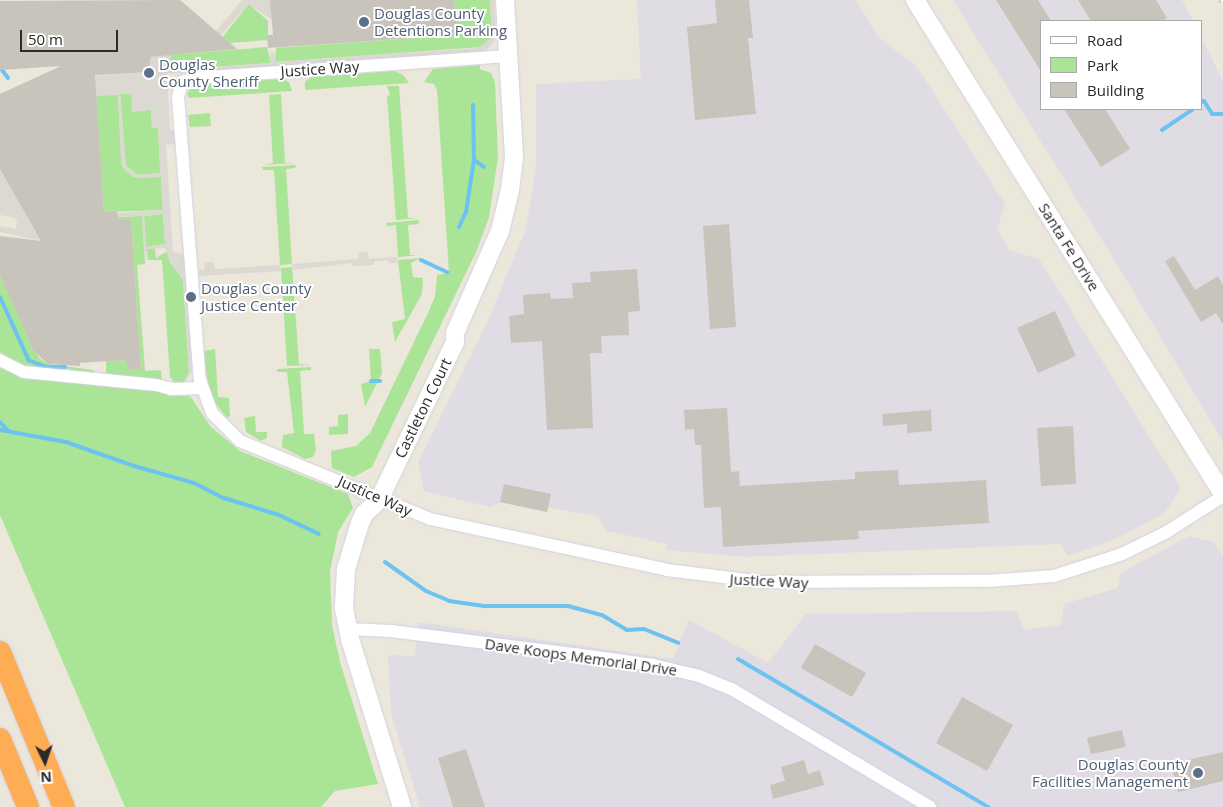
<!DOCTYPE html>
<html>
<head>
<meta charset="utf-8">
<style>
  body { margin:0 }
  #map { position:relative; width:1223px; height:807px; overflow:hidden; background:#ece7db; font-family:"Open Sans",sans-serif }
  div>[style] { position:absolute }
  .industrial>* { inset:0; background:#dfdce4 }
  .green>* { inset:0; background:#aae496 }
  .plaza>* { inset:0; background:#dcd9d2 }
  .stream>* { height:4px; margin:-2px; padding:0 2px; transform-origin:2px; border-radius:2px; background:#6cc2f1 }
  .building>* { inset:0; background:#c8c3bb }
  .roads { filter:drop-shadow(0 0 1px #d1d2e3) drop-shadow(0 0 1px #d1d2e3) }
  .street>* { height:12px; margin:-6px; padding:0 6px; transform-origin:6px; border-radius:6px; background:#fff }
  .secondary>* { height:18px; margin:-9px; padding:0 9px; transform-origin:9px; border-radius:9px; background:#fff }
  .highway>* { height:22px; margin:-11px; padding:0 11px; transform-origin:11px; border-radius:11px; background:#ffad54 }
  .rail>* { height:5.5px; margin-top:-2.75px; transform-origin:0; background:repeating-linear-gradient(90deg,#fff 0 11px,#9e9fb5 0 22px); box-sizing:border-box; border-block:1px solid #9e9fb5 }
  .dots>* { width:14px; height:14px; translate:-50% -50%; box-sizing:border-box; border:2px solid #fff; border-radius:50% }
  span { translate:-50% -50%; white-space:nowrap; text-align:center; line-height:1.15; -webkit-text-stroke:4px #fff; paint-order:stroke }
  .service-label { font-size:15px; color:#4e5e75 }
  .left { translate:0 -50%; text-align:left }
  .right { translate:-100% -50%; text-align:right }
  .street-label { font-size:15px; color:#2a2a2a }
  .legend { position:absolute; left:1040px; top:20px; width:162px; height:90px; box-sizing:border-box; background:#fff; border:1px solid #aaa; margin:0; padding:6px 9px; list-style:none; font-size:15px; color:#2a2a2a }
  .legend li { display:flex; align-items:center; gap:10px; height:25px }
  .legend b { width:25px; border:1px solid #aaa }
  .north { position:absolute; left:20px; top:737px; width:50px; height:50px; -webkit-text-stroke:4px #fff; paint-order:stroke; rotate:176deg; font-size:14px; font-weight:700; line-height:20px; text-align:center; color:#2a2a2a }
  .north::after { content:''; display:block; margin:auto; width:18px; height:22px; background:#2a2a2a; clip-path:polygon(50% 0,100% 100%,50% 72%,0 100%) }
  .scale { position:absolute; left:20px; top:30px; width:98px; height:22px; box-sizing:border-box; border:2px solid #2a2a2a; border-top:0; padding-left:6px; font-size:15px; line-height:18px; white-space:nowrap; color:#2a2a2a; -webkit-text-stroke:4px #fff; paint-order:stroke }
</style>
</head>
<body>
<div id="map">
  <div class="industrial">
    <div style="clip-path:polygon(637px 0,856px 0,877px 36px,916px 66px,923px 76px,1005px 204px,997px 230px,1009px 250px,1039px 259px,1181px 488px,1164px 514px,1113px 540px,1067px 556px,1061px 544px,746px 557px,667px 550px,667px 544px,607px 531px,598px 517px,548px 507px,547px 512px,500px 502px,491px 507px,424px 491px,418px 462px,486px 325px,526px 229px,536px 167px,536px 84px,641px 79px)"></div>
    <div style="clip-path:polygon(953px 0,1182px 0,1193px 21px,1042px 21px,1042px 109px,1202px 109px,1202px 38px,1223px 81px,1223px 442px,1115px 261px)"></div>
    <div style="clip-path:polygon(1189px 536px,1214px 542px,1223px 556px,1223px 807px,420px 807px,391px 714px,388px 655px,415px 656px,418px 622px,673px 659px,689px 620px,768px 663px,806px 614px,1017px 611px,1024px 630px,1061px 625px,1064px 604px,1118px 588px,1121px 573px)"></div>
  </div>
  <div class="green">
    <div style="clip-path:polygon(454px 0,490px 0,492px 37px,482px 47px,275px 62px,276px 48px,456px 35px)"></div>
    <div style="clip-path:polygon(249px 4px,268px 21px,268px 40px,230px 43px,221px 39px)"></div>
    <div style="clip-path:polygon(267px 47px,271px 63px,171px 70px,170px 55px)"></div>
    <div style="clip-path:polygon(480px 65px,480px 69px,491px 73px,495px 83px,498px 157px,489px 217px,477px 250px,372px 467px,354px 477px,332px 468px,331px 451px,356px 446px,370px 433px,428px 313px,435px 297px,437px 275px,449px 273px,437px 90px,434px 84px,424px 82px,433px 69px)"></div>
    <div style="clip-path:polygon(394px 71px,403px 75px,409px 83px,305px 90px,305px 82px,311px 77px)"></div>
    <div style="clip-path:polygon(283px 79px,289px 82px,292px 91px,189px 98px,187px 94px,193px 85px)"></div>
    <div style="clip-path:polygon(387px 86px,399px 86px,408px 218px,418px 218px,396px 220px,387px 96px,390px 95px)"></div>
    <div style="clip-path:polygon(118px 94px,122px 166px,134px 177px,161px 176px,163px 210px,104px 212px,96px 96px)"></div>
    <div style="clip-path:polygon(120px 94px,131px 94px,151px 110px,152px 128px,158px 128px,161px 173px,138px 175px,126px 166px)"></div>
    <div style="clip-path:polygon(281px 94px,285px 163px,296px 163px,262px 165px,273px 163px,269px 95px)"></div>
    <div style="clip-path:polygon(210px 113px,211px 126px,190px 127px,188px 115px)"></div>
    <div style="clip-path:polygon(296px 165px,295px 168px,286px 169px,292px 264px,280px 265px,274px 170px,263px 170px,262px 167px)"></div>
    <div style="clip-path:polygon(163px 214px,165px 244px,146px 247px,144px 216px)"></div>
    <div style="clip-path:polygon(142px 216px,145px 264px,137px 265px,145px 371px,161px 370px,162px 382px,106px 373px,106px 361px,125px 360px,128px 369px,141px 369px,131px 220px,118px 220px,117px 217px)"></div>
    <div style="clip-path:polygon(419px 220px,418px 224px,408px 225px,410px 255px,421px 255px,398px 257px,396px 225px,387px 226px,386px 223px)"></div>
    <div style="clip-path:polygon(155px 248px,156px 258px,166px 252px,183px 280px,189px 372px,184px 382px,175px 383px,170px 377px,162px 260px,148px 260px,147px 249px)"></div>
    <div style="clip-path:polygon(421px 258px,411px 263px,413px 277px,423px 278px,422px 294px,395px 342px,392px 322px,405px 319px,398px 260px)"></div>
    <div style="clip-path:polygon(292px 267px,299px 364px,311px 365px,287px 366px,281px 268px)"></div>
    <div style="clip-path:polygon(0 275px,39px 358px,48px 364px,94px 370px,94px 376px,69px 373px,69px 369px,63px 369px,62px 373px,35px 370px,5px 359px,0 351px)"></div>
    <div style="clip-path:polygon(215px 349px,218px 397px,229px 398px,230px 416px,227px 418px,214px 401px,207px 378px,204px 351px)"></div>
    <div style="clip-path:polygon(369px 349px,380px 349px,382px 373px,365px 407px,361px 384px,371px 381px)"></div>
    <div style="clip-path:polygon(0 367px,17px 375px,117px 388px,158px 389px,168px 396px,190px 396px,211px 427px,240px 451px,348px 494px,353px 508px,338px 532px,330px 571px,332px 625px,340px 662px,378px 784px,335px 791px,321px 807px,125px 807px,0 515px)"></div>
    <div style="clip-path:polygon(311px 367px,311px 370px,300px 371px,304px 434px,314px 434px,316px 450px,313px 457px,305px 459px,282px 447px,283px 435px,294px 433px,287px 372px,277px 372px,277px 369px)"></div>
    <div style="clip-path:polygon(348px 414px,348px 434px,329px 435px,329px 427px,338px 426px,338px 415px)"></div>
    <div style="clip-path:polygon(255px 416px,256px 432px,267px 432px,267px 438px,261px 441px,246px 432px,244px 418px)"></div>
  </div>
  <div class="plaza">
    <div style="clip-path:polygon(242px 0,270px 0,272px 20px,249px 4px,221px 35px,216px 31px)"></div>
    <div style="clip-path:polygon(evenodd,490px 0,494px 0,496px 34px,494px 43px,485px 51px,167px 74px,170px 129px,176px 132px,176px 144px,166px 145px,173px 252px,184px 254px,192px 372px,184px 382px,189px 372px,183px 280px,170px 263px,165px 248px,147px 249px,145px 264px,142px 216px,117px 217px,117px 213px,163px 210px,161px 177px,138px 178px,126px 172px,121px 163px,118px 95px,96px 96px,95px 78px,90px 76px,150px 72px,150px 57px,170px 55px,172px 70px,271px 63px,270px 52px,274px 52px,275px 62px,478px 48px,492px 37px,490px 0,120px 94px,131px 94px,132px 112px,151px 110px,152px 128px,158px 128px,160px 173px,138px 175px,126px 166px,120px 94px,490px 0,163px 214px,165px 244px,146px 247px,144px 216px,163px 214px)"></div>
    <div style="clip-path:polygon(0 169px,36px 233px,42px 233px,42px 241px,0 232px,0 226px,16px 229px,17px 222px,16px 218px,0 215px)"></div>
    <div style="clip-path:polygon(359px 252px,367px 252px,369px 259px,397px 257px,398px 263px,389px 263px,388px 260px,374px 261px,374px 265px,353px 266px,352px 263px,293px 270px,292px 264px,358px 259px)"></div>
    <div style="clip-path:polygon(205px 262px,213px 262px,215px 269px,280px 265px,281px 271px,199px 276px,199px 270px,204px 270px)"></div>
  </div>
  <div class="stream">
    <div style="left:2px;top:70px;width:10px;rotate:53deg"></div>
    <div style="left:1202px;top:102px;width:2px;rotate:-27deg"></div>
    <div style="left:1204px;top:101px;width:15px;rotate:58deg"></div>
    <div style="left:1212px;top:114px;width:11px"></div>
    <div style="left:473px;top:105px;width:55px;rotate:89deg"></div>
    <div style="left:474px;top:160px;width:12px;rotate:35deg"></div>
    <div style="left:1162px;top:130px;width:37px;rotate:-34deg"></div>
    <div style="left:459px;top:227px;width:17px;rotate:-65deg"></div>
    <div style="left:466px;top:212px;width:53px;rotate:-81.3deg"></div>
    <div style="left:421px;top:260px;width:29px;rotate:25deg"></div>
    <div style="left:0;top:297px;width:70px;rotate:65.6deg"></div>
    <div style="left:28px;top:360px;width:19px;rotate:21deg"></div>
    <div style="left:46px;top:367px;width:19px"></div>
    <div style="left:371px;top:381px;width:9px"></div>
    <div style="left:0;top:422px;width:12px;rotate:48deg"></div>
    <div style="left:0;top:430px;width:67px;rotate:10.3deg"></div>
    <div style="left:66px;top:442px;width:72px;rotate:19.4deg"></div>
    <div style="left:134px;top:466px;width:62px;rotate:15.8deg"></div>
    <div style="left:194px;top:483px;width:34px;rotate:27deg"></div>
    <div style="left:224px;top:498px;width:58px;rotate:17.2deg"></div>
    <div style="left:279px;top:515px;width:44px;rotate:25.4deg"></div>
    <div style="left:385px;top:562px;width:50px;rotate:35.3deg"></div>
    <div style="left:426px;top:591px;width:25px;rotate:23deg"></div>
    <div style="left:449px;top:601px;width:37px;rotate:8deg"></div>
    <div style="left:486px;top:606px;width:82px"></div>
    <div style="left:568px;top:606px;width:35px;rotate:15deg"></div>
    <div style="left:602px;top:615px;width:29px;rotate:31deg"></div>
    <div style="left:627px;top:630px;width:17px;rotate:-3deg"></div>
    <div style="left:644px;top:629px;width:37px;rotate:22deg"></div>
    <div style="left:738px;top:659px;width:291px;rotate:30.6deg"></div>
  </div>
  <div class="building">
    <div style="clip-path:polygon(180px 0,237px 49px,150px 57px,150px 72px,95px 75px,104px 212px,117px 211px,118px 220px,131px 219px,141px 369px,128px 369px,125px 360px,80px 363px,80px 366px,48px 364px,34px 351px,0 275px,0 236px,41px 241px,0 169px,0 94px,61px 66px,0 70px,0 1px)"></div>
    <div style="clip-path:polygon(270px 0,454px 0,457px 35px,268px 48px,267px 35px,273px 35px)"></div>
    <div style="clip-path:polygon(715px 0,749px 0,753px 38px,748px 38px,756px 114px,695px 120px,687px 27px,717px 23px)"></div>
    <div style="clip-path:polygon(996px 0,1038px 0,1051px 21px,1042px 21px,1042px 73px)"></div>
    <div style="clip-path:polygon(1078px 0,1156px 0,1167px 18px,1161px 21px,1091px 21px)"></div>
    <div style="clip-path:polygon(1064px 109px,1105px 109px,1130px 149px,1101px 167px)"></div>
    <div style="clip-path:polygon(729px 224px,736px 327px,710px 329px,703px 226px)"></div>
    <div style="clip-path:polygon(1174px 256px,1195px 290px,1218px 276px,1223px 285px,1223px 324px,1216px 313px,1201px 322px,1165px 261px)"></div>
    <div style="clip-path:polygon(637px 269px,640px 311px,628px 312px,629px 335px,601px 336px,602px 353px,590px 353px,593px 428px,547px 430px,542px 341px,511px 343px,509px 316px,524px 314px,523px 295px,550px 293px,551px 299px,573px 298px,572px 283px,591px 282px,590px 272px)"></div>
    <div style="clip-path:polygon(1055px 311px,1076px 356px,1038px 373px,1017px 328px)"></div>
    <div style="clip-path:polygon(727px 408px,731px 472px,739px 471px,740px 486px,855px 479px,855px 472px,898px 470px,899px 485px,986px 480px,989px 523px,858px 531px,859px 539px,723px 547px,721px 507px,704px 508px,701px 445px,695px 445px,694px 429px,685px 430px,684px 410px)"></div>
    <div style="clip-path:polygon(931px 410px,932px 431px,907px 433px,907px 424px,883px 426px,882px 414px)"></div>
    <div style="clip-path:polygon(1073px 426px,1076px 484px,1041px 486px,1037px 428px)"></div>
    <div style="clip-path:polygon(504px 484px,551px 494px,547px 512px,500px 502px)"></div>
    <div style="clip-path:polygon(815px 644px,866px 673px,852px 697px,801px 668px)"></div>
    <div style="clip-path:polygon(962px 697px,1013px 725px,987px 771px,936px 743px)"></div>
    <div style="clip-path:polygon(1122px 730px,1126px 747px,1091px 754px,1087px 738px)"></div>
    <div style="clip-path:polygon(466px 749px,485px 807px,453px 807px,438px 758px)"></div>
    <div style="clip-path:polygon(1223px 752px,1223px 781px,1178px 792px,1171px 764px)"></div>
    <div style="clip-path:polygon(804px 760px,808px 774px,820px 770px,824px 785px,773px 799px,770px 785px,785px 781px,781px 767px)"></div>
  </div>
  <div class="roads">
    <div class="street">
      <div style="left:508px;top:56px;width:315px;rotate:176deg"></div>
      <div style="left:194px;top:78px;width:13px;rotate:162deg"></div>
      <div style="left:182px;top:82px;width:16px;rotate:105deg"></div>
      <div style="left:178px;top:97px;width:284px;rotate:85.6deg"></div>
      <div style="left:200px;top:380px;width:35px;rotate:70deg"></div>
      <div style="left:212px;top:413px;width:40px;rotate:45deg"></div>
      <div style="left:240px;top:441px;width:205px;rotate:22.3deg"></div>
      <div style="left:430px;top:519px;width:242px;rotate:12.1deg"></div>
      <div style="left:667px;top:570px;width:98px;rotate:7.1deg"></div>
      <div style="left:764px;top:582px;width:224px;rotate:-0.3deg"></div>
      <div style="left:988px;top:581px;width:66px;rotate:-4.3deg"></div>
      <div style="left:1054px;top:576px;width:71px;rotate:-17.9deg"></div>
      <div style="left:1122px;top:554px;width:48px;rotate:-26deg"></div>
      <div style="left:1165px;top:533px;width:69px;rotate:-32.5deg"></div>
      <div style="left:0;top:360px;width:27px;rotate:27deg"></div>
      <div style="left:24px;top:372px;width:133px;rotate:5.6deg"></div>
      <div style="left:156px;top:385px;width:16px;rotate:14deg"></div>
      <div style="left:172px;top:389px;width:30px;rotate:-2deg"></div>
      <div style="left:348px;top:629px;width:43px;rotate:2.7deg"></div>
      <div style="left:391px;top:631px;width:184px;rotate:7.2deg"></div>
      <div style="left:574px;top:654px;width:80px;rotate:7.9deg"></div>
      <div style="left:653px;top:665px;width:47px;rotate:13.4deg"></div>
      <div style="left:699px;top:676px;width:37px;rotate:22deg"></div>
      <div style="left:733px;top:690px;width:229px;rotate:30.7deg"></div>
    </div>
    <div class="secondary">
      <div style="left:915px;top:0;width:582px;rotate:58.06deg"></div>
      <div style="left:402px;top:807px;width:176px;rotate:-107.2deg"></div>
      <div style="left:350px;top:639px;width:33px;rotate:-101deg"></div>
      <div style="left:344px;top:607px;width:38px;rotate:-87deg"></div>
      <div style="left:346px;top:569px;width:48px;rotate:-73.1deg"></div>
      <div style="left:360px;top:523px;width:10px;rotate:-66deg"></div>
      <div style="left:364px;top:514px;width:21px;rotate:-43deg"></div>
      <div style="left:379px;top:500px;width:175px;rotate:-64.3deg"></div>
      <div style="left:455px;top:342px;width:9px;rotate:-90deg"></div>
      <div style="left:455px;top:333px;width:111px;rotate:-66.2deg"></div>
      <div style="left:500px;top:231px;width:42px;rotate:-76.3deg"></div>
      <div style="left:510px;top:190px;width:34px;rotate:-83deg"></div>
      <div style="left:514px;top:156px;width:156px;rotate:-93.3deg"></div>
    </div>
    <div class="highway">
      <div style="left:0;top:652px;width:168px;rotate:67.6deg"></div>
      <div style="left:0;top:739px;width:74px;rotate:67.6deg"></div>
    </div>
  </div>
  <div class="rail">
    <div style="left:1222px;top:0;width:2px;rotate:63deg"></div>
  </div>
  <div class="dots">
    <div style="left:364px;top:22px;background:#5c6f8a"></div>
    <div style="left:149px;top:73px;background:#5c6f8a"></div>
    <div style="left:191px;top:297px;background:#5c6f8a"></div>
    <div style="left:1198px;top:773px;background:#5c6f8a"></div>
  </div>
  <div class="service-label">
    <span class="left" style="left:374px;top:22px">Douglas County<br>Detentions Parking</span>
    <span class="left" style="left:159px;top:73px">Douglas<br>County Sheriff</span>
    <span class="left" style="left:201px;top:297px">Douglas County<br>Justice Center</span>
    <span class="right" style="left:1188px;top:773px">Douglas County<br>Facilities Management</span>
  </div>
  <div class="street-label">
    <span style="left:320px;top:69px;rotate:-4deg">Justice Way</span>
    <span style="left:1069px;top:247px;rotate:58deg">Santa Fe Drive</span>
    <span style="left:423px;top:408px;rotate:-64deg">Castleton Court</span>
    <span style="left:375px;top:496px;rotate:24deg">Justice Way</span>
    <span style="left:769px;top:581px;rotate:3deg">Justice Way</span>
    <span style="left:581px;top:657px;rotate:8deg">Dave Koops Memorial Drive</span>
  </div>
  <ul class="legend">
  <li><b style="height:6px;background:#fff"></b>Road</li>
  <li><b style="height:14px;background:#aae496"></b>Park</li>
  <li><b style="height:14px;background:#c8c3bb"></b>Building</li>
  </ul>
  <div class="north">N</div>
  <div class="scale">50 m</div>
</div>
</body>
</html>
